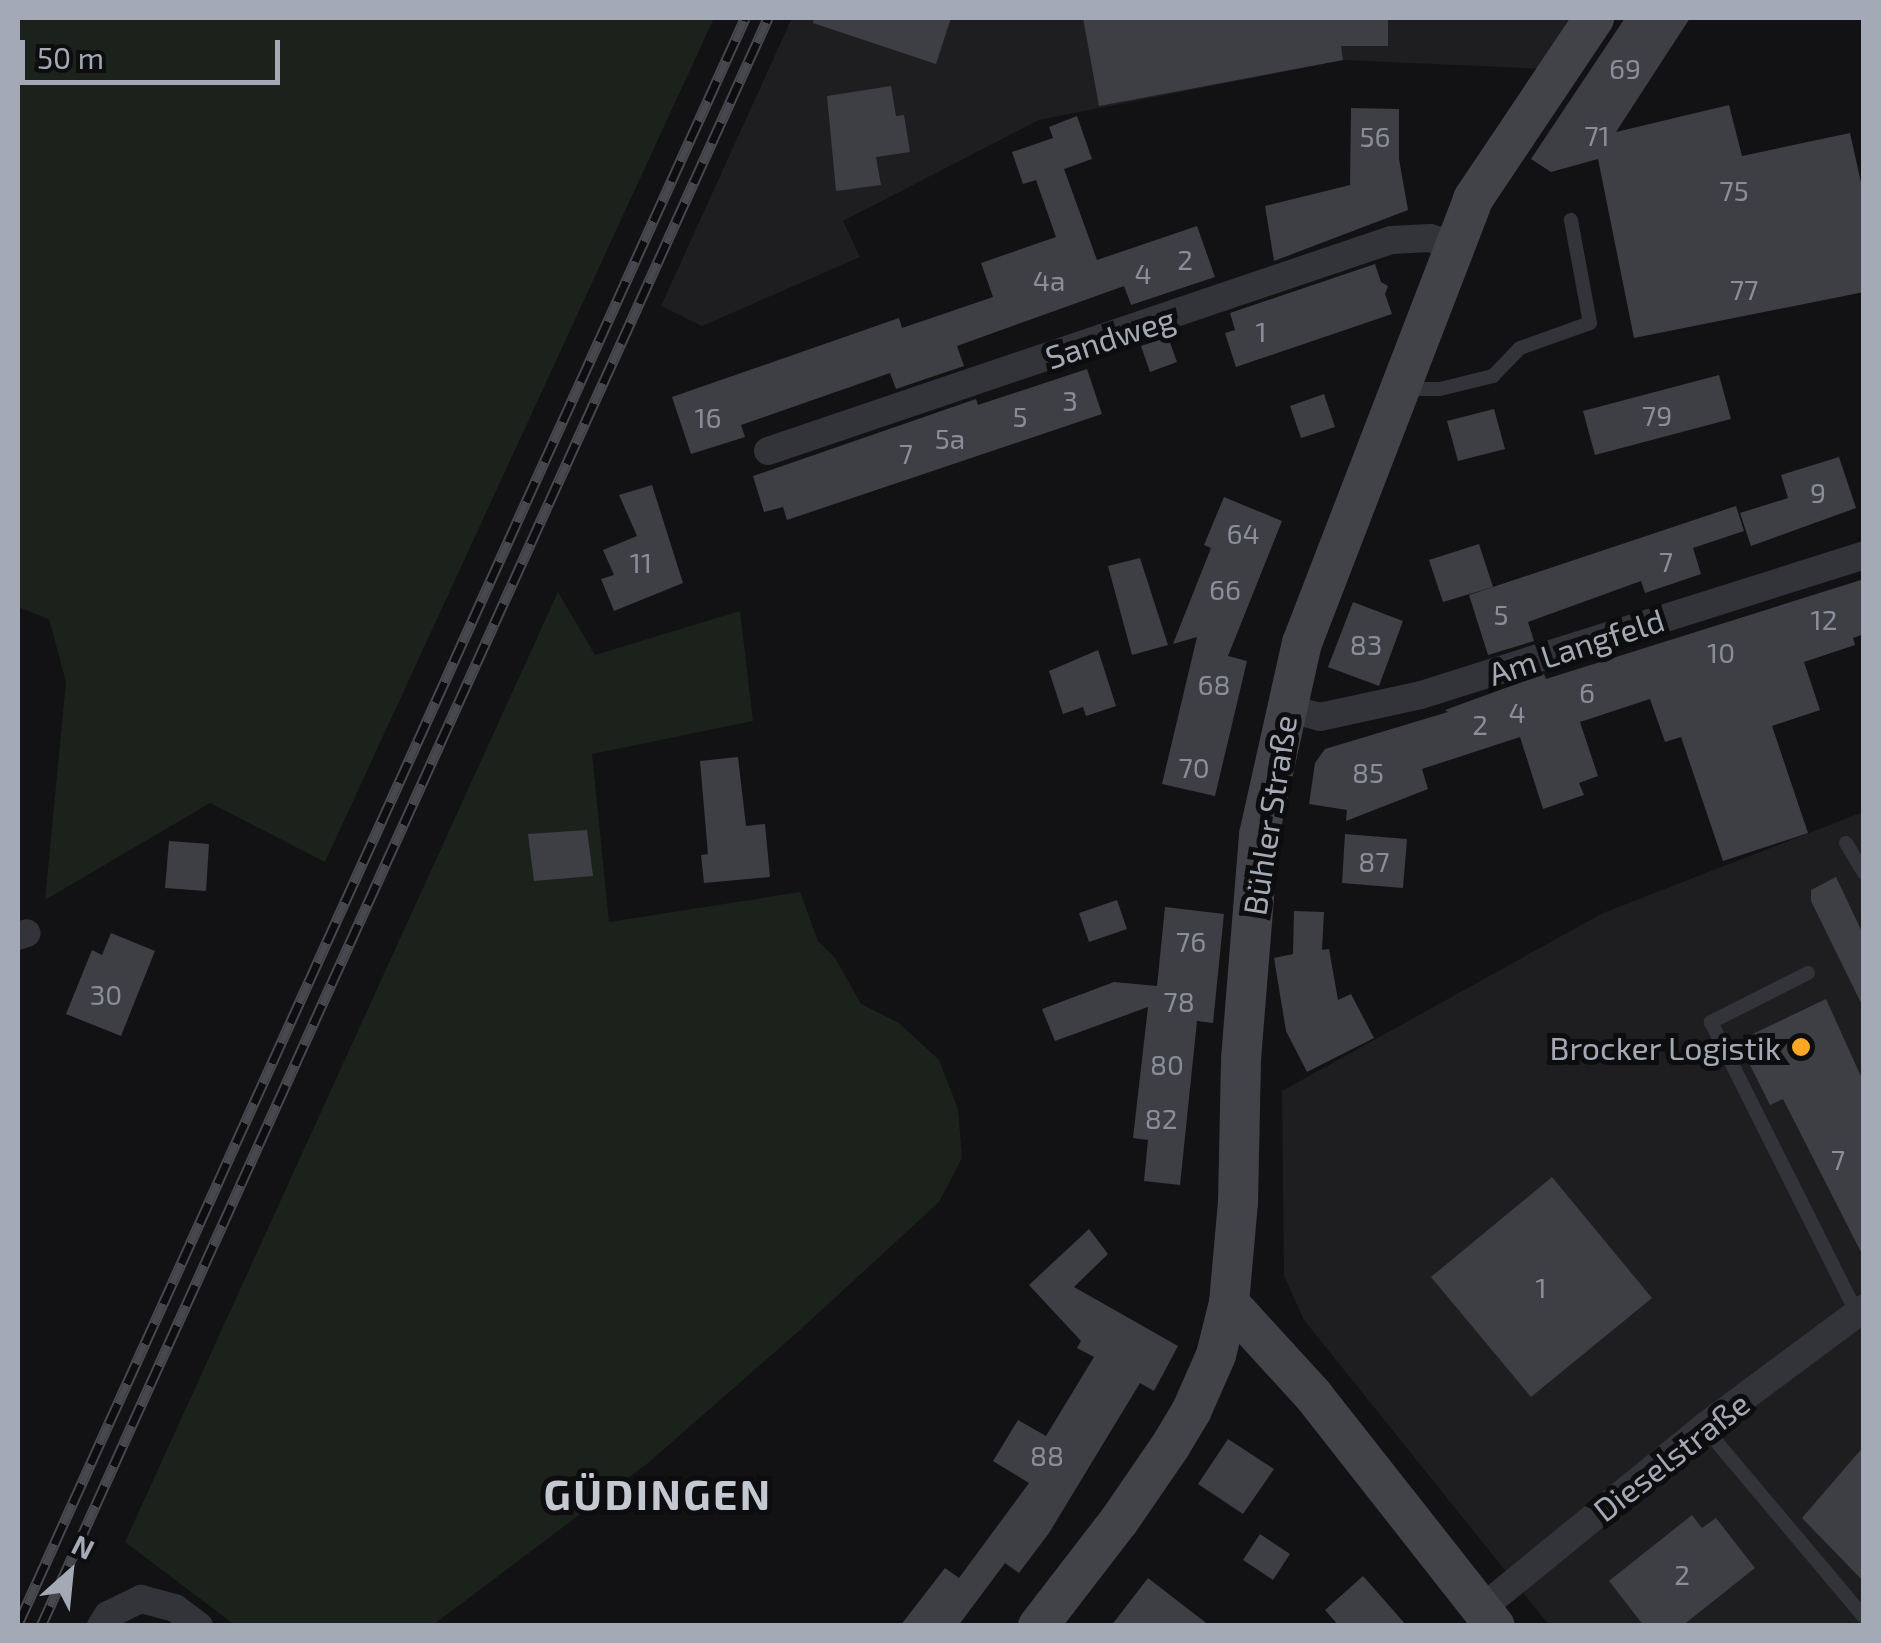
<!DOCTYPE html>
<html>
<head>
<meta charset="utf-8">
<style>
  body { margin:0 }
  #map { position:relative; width:1881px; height:1643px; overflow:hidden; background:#121214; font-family:"Exo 2",sans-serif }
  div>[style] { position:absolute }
  .built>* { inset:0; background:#1e1e21 }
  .green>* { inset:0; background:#1a221b }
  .building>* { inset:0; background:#3e3f44 }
  .lane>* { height:14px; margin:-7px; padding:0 7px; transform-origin:7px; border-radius:7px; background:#333439 }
  .street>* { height:28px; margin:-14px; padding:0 14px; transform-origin:14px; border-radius:14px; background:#333439 }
  .secondary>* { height:40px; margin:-20px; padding:0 20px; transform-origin:20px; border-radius:20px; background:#414349 }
  .rail>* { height:11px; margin-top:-5.5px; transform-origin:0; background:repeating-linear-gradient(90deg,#0d0d0f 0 22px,#46484e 0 44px); box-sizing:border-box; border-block:2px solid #46484e }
  .dots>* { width:28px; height:28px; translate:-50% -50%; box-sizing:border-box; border:5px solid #0d0d0f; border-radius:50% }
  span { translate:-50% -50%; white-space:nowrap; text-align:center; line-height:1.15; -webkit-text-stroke:10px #0d0d0f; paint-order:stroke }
  .number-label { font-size:28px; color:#8a8e99 }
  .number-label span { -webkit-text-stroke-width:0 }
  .street-label { font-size:32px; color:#a3a9b5 }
  .poi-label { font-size:32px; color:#a3a9b5 }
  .right { translate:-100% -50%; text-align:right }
  .district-label { font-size:42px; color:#c4c8d1; font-weight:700; letter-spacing:2.5px }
  .frame { position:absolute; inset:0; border:20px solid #a3a9b5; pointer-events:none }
  .north { position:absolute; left:20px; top:1523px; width:100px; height:100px; -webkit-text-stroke:8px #0d0d0f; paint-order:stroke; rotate:27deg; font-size:28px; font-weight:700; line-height:40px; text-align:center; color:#a3a9b5 }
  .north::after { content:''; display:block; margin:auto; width:35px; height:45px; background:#a3a9b5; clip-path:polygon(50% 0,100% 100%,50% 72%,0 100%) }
  .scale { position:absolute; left:20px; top:40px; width:260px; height:45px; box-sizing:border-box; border:5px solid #a3a9b5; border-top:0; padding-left:12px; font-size:30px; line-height:35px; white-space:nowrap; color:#a3a9b5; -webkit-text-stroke:8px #0d0d0f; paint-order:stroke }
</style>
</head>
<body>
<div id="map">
  <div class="built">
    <div style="clip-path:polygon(792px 18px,1605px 18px,1569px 70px,1343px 60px,1039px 120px,843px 221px,860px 257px,702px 326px,661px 306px)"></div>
    <div style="clip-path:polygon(1863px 812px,1863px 1625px,1549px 1625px,1304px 1320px,1284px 1276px,1282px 1091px,1603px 913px)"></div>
  </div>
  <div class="green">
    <div style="clip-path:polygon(18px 18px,714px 18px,325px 862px,210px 803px,45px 900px,66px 682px,49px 619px,18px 607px)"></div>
    <div style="clip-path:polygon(558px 592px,595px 655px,740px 611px,753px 721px,592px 754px,609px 922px,800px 892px,818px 941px,835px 958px,861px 1004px,899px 1023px,939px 1060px,958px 1109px,962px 1158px,939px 1202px,801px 1329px,648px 1463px,433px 1625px,235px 1625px,125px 1542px)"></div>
  </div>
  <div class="building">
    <div style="clip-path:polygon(814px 18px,951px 18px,936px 64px,813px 23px)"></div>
    <div style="clip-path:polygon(1083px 18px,1388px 18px,1388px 46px,1341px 46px,1343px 60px,1099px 106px)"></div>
    <div style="clip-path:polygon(1625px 18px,1690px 18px,1616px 132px,1729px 105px,1742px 156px,1850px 133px,1864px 196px,1864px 292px,1634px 338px,1598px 159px,1551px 172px,1531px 159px)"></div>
    <div style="clip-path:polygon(891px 86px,896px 116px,904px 115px,910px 152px,876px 157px,881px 185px,836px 191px,827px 96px)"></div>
    <div style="clip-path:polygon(1351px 108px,1399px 109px,1399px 159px,1408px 210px,1274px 261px,1265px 206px,1350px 185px)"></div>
    <div style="clip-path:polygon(1077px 116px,1092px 159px,1064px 169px,1097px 260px,1197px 226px,1215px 277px,1131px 305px,1124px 286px,957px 346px,964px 366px,896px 389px,890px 373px,741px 425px,745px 437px,691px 454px,672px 397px,899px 318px,902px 328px,993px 297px,981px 263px,1056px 237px,1036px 180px,1023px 184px,1012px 152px,1053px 138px,1049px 127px)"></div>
    <div style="clip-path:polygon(1375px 264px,1381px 282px,1388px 286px,1385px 294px,1392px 314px,1236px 367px,1225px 333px,1235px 330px,1230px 313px)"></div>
    <div style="clip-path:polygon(1168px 337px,1177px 362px,1150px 372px,1141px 346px)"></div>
    <div style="clip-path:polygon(1087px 369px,1102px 414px,787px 520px,783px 507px,764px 512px,753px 476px,976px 399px,978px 405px)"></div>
    <div style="clip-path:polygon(1719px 375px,1731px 419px,1595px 455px,1583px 411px)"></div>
    <div style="clip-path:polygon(1324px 394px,1335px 427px,1301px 438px,1290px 406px)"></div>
    <div style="clip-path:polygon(1494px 409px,1505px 449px,1458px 461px,1447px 421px)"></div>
    <div style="clip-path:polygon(1839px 457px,1856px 508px,1751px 546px,1740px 513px,1788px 498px,1781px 475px)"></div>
    <div style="clip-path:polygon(652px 485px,683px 583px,614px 611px,601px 579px,614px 575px,603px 550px,637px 536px,619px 495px)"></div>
    <div style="clip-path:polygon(1224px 497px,1282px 521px,1228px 656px,1247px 661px,1215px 796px,1162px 784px,1197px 637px,1173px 644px,1211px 548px,1204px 545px)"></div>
    <div style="clip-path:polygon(1736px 506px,1744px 531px,1693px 548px,1701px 574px,1645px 593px,1641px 581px,1528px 622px,1534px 641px,1488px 655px,1469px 595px)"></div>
    <div style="clip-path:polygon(1479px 544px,1493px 587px,1443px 602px,1429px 560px)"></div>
    <div style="clip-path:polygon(1140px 558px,1168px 645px,1132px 655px,1108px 566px)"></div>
    <div style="clip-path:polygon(1864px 579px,1864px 634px,1853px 638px,1855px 645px,1804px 662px,1820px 710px,1772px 726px,1808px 833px,1723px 861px,1681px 737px,1665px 742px,1650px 699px,1580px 722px,1598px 776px,1579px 783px,1584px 795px,1543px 809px,1520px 737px,1422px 769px,1428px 789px,1346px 821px,1347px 810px,1309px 804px,1315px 763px,1325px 749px,1448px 712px,1445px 710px,1544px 674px,1546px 679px)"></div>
    <div style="clip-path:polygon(1353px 602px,1403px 621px,1379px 686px,1328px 667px)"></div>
    <div style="clip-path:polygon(1098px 650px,1116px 706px,1086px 716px,1083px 707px,1063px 714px,1049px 671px)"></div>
    <div style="clip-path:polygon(738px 757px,746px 826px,765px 824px,770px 877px,704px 883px,701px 855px,708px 854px,700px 761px)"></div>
    <div style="clip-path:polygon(587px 830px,593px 876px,534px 881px,528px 834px)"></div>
    <div style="clip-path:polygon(1345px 834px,1407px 839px,1403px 888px,1342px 883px)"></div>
    <div style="clip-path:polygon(169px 841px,209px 844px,206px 891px,165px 888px)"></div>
    <div style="clip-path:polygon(1836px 877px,1864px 936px,1864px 1009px,1811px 901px,1811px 890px)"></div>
    <div style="clip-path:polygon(1117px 900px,1127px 929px,1089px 942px,1079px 913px)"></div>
    <div style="clip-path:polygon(1165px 907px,1224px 914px,1213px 1023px,1197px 1021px,1180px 1185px,1144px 1181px,1148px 1140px,1133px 1138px,1148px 1007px,1055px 1041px,1042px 1009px,1114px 982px,1157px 986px)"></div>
    <div style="clip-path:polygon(1294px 911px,1324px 912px,1322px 950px,1329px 949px,1338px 1000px,1351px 994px,1374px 1038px,1307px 1072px,1286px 1031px,1274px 958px,1293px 954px)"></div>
    <div style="clip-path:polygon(111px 933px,155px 951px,121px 1036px,66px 1014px,92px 950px,102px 955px)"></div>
    <div style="clip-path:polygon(1826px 999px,1864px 1083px,1864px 1258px,1783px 1099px,1770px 1105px,1738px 1041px)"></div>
    <div style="clip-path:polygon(1552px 1177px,1652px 1298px,1531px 1397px,1431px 1277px)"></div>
    <div style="clip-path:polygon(1089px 1229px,1108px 1254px,1074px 1287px,1178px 1346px,1154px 1391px,1140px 1383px,1049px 1533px,1019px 1573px,1005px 1563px,958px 1626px,900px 1626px,945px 1568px,959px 1578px,1029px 1483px,993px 1461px,1018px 1420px,1046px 1436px,1094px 1357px,1077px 1348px,1081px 1341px,1029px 1285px)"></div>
    <div style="clip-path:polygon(1228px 1439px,1274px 1469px,1243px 1514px,1198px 1484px)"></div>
    <div style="clip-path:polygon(1864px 1446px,1864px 1582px,1802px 1518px)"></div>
    <div style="clip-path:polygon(1692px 1515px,1702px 1528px,1716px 1518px,1755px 1568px,1682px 1626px,1644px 1626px,1609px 1581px)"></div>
    <div style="clip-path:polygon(1260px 1534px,1290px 1554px,1273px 1580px,1243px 1560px)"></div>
    <div style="clip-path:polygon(1363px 1576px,1407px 1626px,1339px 1626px,1325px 1610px)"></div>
    <div style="clip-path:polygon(1148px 1578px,1210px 1626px,1111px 1626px)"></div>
  </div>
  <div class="lane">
    <div style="left:1403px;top:389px;width:37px"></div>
    <div style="left:1440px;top:389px;width:55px;rotate:-13.8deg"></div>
    <div style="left:1493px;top:376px;width:39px;rotate:-46deg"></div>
    <div style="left:1520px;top:348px;width:74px;rotate:-19.7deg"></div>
    <div style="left:1590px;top:323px;width:105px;rotate:-100.5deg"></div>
    <div style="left:1846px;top:843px;width:35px;rotate:59deg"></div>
    <div style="left:1808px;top:973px;width:109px;rotate:153.2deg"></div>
    <div style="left:1711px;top:1022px;width:326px;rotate:63.4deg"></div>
    <div style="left:1704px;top:1427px;width:248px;rotate:49.9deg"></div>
  </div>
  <div class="street">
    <div style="left:768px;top:451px;width:658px;rotate:-18.71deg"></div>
    <div style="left:1391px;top:240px;width:39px;rotate:-3deg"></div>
    <div style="left:1430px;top:238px;width:24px;rotate:17deg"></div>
    <div style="left:1285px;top:708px;width:36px;rotate:14deg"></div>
    <div style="left:1320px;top:717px;width:103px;rotate:-12.3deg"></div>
    <div style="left:1421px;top:695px;width:465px;rotate:-17.5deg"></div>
    <div style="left:18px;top:936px;width:9px;rotate:-18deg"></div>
    <div style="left:1481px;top:1609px;width:288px;rotate:-39.2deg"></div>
    <div style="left:1704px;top:1427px;width:199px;rotate:-36.6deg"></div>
    <div style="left:101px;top:1626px;width:13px;rotate:-58deg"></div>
    <div style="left:108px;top:1615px;width:37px;rotate:-26deg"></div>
    <div style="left:141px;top:1599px;width:35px;rotate:15deg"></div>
    <div style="left:175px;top:1608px;width:30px;rotate:37deg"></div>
  </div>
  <div class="secondary">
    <div style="left:1229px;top:1303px;width:125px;rotate:47.6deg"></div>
    <div style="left:1313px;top:1395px;width:294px;rotate:51.8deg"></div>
    <div style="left:1038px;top:1626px;width:133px;rotate:-52.4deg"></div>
    <div style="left:1119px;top:1521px;width:92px;rotate:-55.6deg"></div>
    <div style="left:1171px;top:1445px;width:39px;rotate:-59deg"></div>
    <div style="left:1191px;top:1412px;width:62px;rotate:-66.3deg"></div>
    <div style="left:1216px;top:1355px;width:54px;rotate:-76deg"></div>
    <div style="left:1229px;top:1303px;width:100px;rotate:-84.9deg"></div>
    <div style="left:1238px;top:1203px;width:144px;rotate:-88.8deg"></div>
    <div style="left:1241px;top:1059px;width:225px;rotate:-85.4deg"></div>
    <div style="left:1259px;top:835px;width:197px;rotate:-77.4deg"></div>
    <div style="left:1302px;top:643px;width:476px;rotate:-68.9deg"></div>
    <div style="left:1473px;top:199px;width:218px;rotate:-56.2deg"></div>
  </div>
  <div class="rail">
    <div style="left:18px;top:1624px;width:1763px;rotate:-65.64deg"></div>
    <div style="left:41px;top:1626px;width:1765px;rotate:-65.67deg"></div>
  </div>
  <div class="dots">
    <div style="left:1801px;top:1047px;background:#f9a725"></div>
  </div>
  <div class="number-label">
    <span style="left:1625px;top:68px">69</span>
    <span style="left:1597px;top:135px">71</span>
    <span style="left:1375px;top:136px">56</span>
    <span style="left:1734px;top:190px">75</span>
    <span style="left:1185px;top:259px">2</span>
    <span style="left:1143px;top:273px">4</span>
    <span style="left:1049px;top:280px">4a</span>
    <span style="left:1744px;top:289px">77</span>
    <span style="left:1261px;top:331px">1</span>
    <span style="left:1070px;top:400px">3</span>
    <span style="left:1657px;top:415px">79</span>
    <span style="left:1020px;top:416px">5</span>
    <span style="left:708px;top:417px">16</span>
    <span style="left:950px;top:438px">5a</span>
    <span style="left:906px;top:453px">7</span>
    <span style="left:1818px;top:492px">9</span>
    <span style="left:1243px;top:533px">64</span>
    <span style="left:1666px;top:561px">7</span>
    <span style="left:641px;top:562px">11</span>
    <span style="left:1225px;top:589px">66</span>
    <span style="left:1501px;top:614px">5</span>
    <span style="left:1824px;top:619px">12</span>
    <span style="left:1366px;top:644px">83</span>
    <span style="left:1721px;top:652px">10</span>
    <span style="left:1214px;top:684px">68</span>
    <span style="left:1587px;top:692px">6</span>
    <span style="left:1517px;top:712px">4</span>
    <span style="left:1480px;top:724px">2</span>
    <span style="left:1194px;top:767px">70</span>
    <span style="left:1368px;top:772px">85</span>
    <span style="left:1374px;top:861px">87</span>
    <span style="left:1191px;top:941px">76</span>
    <span style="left:106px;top:994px">30</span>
    <span style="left:1179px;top:1001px">78</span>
    <span style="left:1167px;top:1064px">80</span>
    <span style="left:1161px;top:1118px">82</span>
    <span style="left:1838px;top:1159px">7</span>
    <span style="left:1541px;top:1287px">1</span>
    <span style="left:1047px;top:1455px">88</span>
    <span style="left:1682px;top:1574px">2</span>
  </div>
  <div class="street-label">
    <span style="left:1110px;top:337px;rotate:-18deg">Sandweg</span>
    <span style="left:1576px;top:646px;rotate:-18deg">Am Langfeld</span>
    <span style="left:1269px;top:815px;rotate:-81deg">Bühler Straße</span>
    <span style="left:1671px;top:1456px;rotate:-38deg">Dieselstraße</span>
  </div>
  <div class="poi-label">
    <span class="right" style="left:1781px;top:1047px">Brocker Logistik</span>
  </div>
  <div class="district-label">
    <span style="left:658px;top:1493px">GÜDINGEN</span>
  </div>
  <div class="frame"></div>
  <div class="north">N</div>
  <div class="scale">50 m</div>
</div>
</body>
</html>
